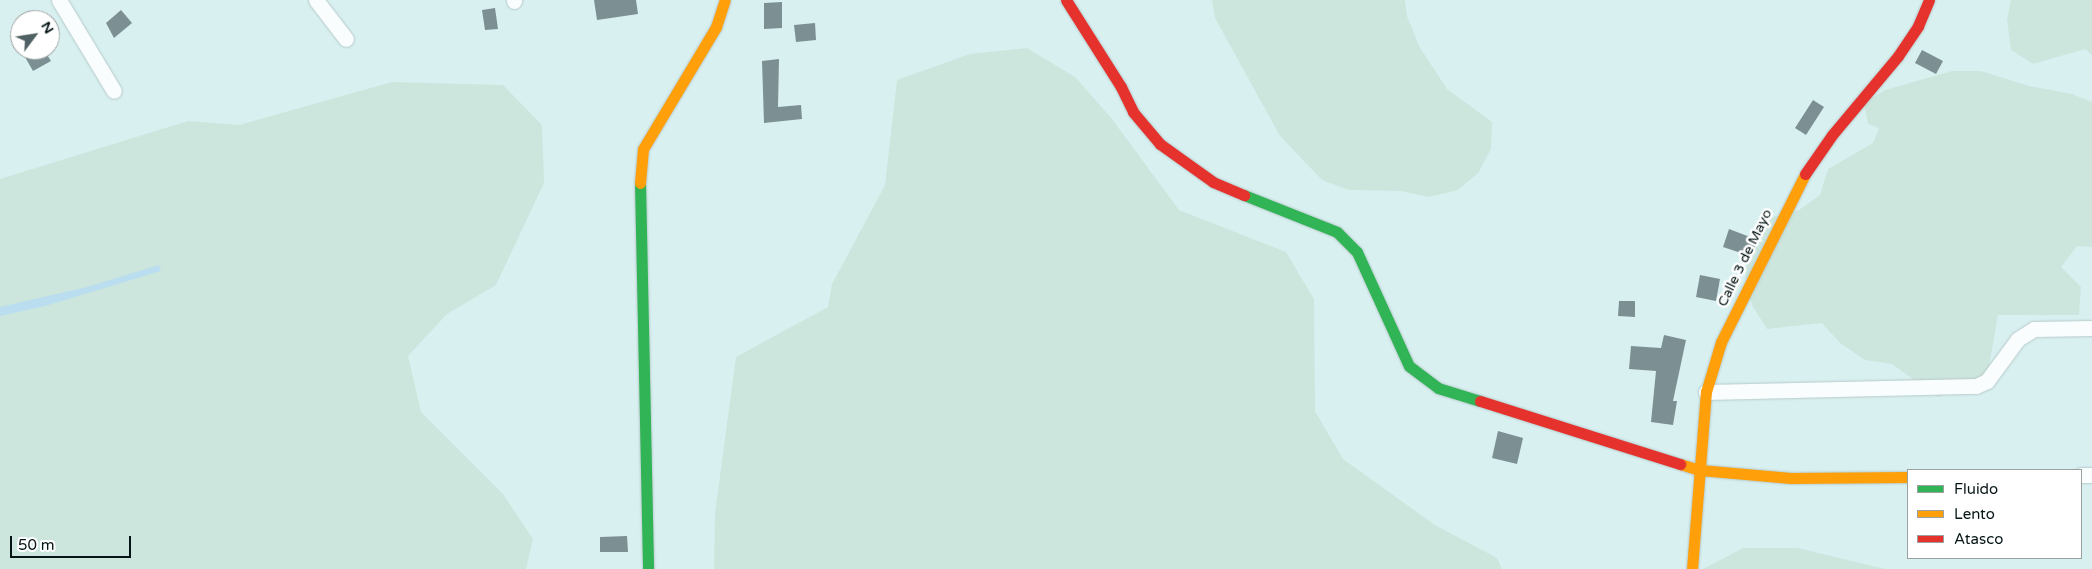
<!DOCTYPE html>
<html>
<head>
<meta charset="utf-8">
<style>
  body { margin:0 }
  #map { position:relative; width:2092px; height:569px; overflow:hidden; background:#d9f0f1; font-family:"Varela Round",sans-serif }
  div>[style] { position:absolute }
  .green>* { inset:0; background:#cce6dd }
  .water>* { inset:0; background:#baddef }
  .building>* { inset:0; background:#7c8f92 }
  .roads { filter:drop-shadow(0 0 1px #b7caca) drop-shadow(0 0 1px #b7caca) }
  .street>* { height:15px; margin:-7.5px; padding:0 7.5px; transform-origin:7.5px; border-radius:7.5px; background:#f9fdfd }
  .fast>* { height:11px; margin:-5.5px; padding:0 5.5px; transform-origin:5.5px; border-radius:5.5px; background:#30b455 }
  .slow>* { height:11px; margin:-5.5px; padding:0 5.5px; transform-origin:5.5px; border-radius:5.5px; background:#ff9f0a }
  .jam>* { height:11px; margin:-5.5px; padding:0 5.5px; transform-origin:5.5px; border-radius:5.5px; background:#e5322d }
  span { translate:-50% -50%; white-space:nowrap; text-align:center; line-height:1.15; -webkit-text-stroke:5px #fff; paint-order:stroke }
  .street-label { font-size:14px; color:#051415 }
  .legend { position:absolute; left:1907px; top:469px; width:175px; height:90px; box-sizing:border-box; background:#fff; border:1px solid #9ba1a1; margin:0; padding:6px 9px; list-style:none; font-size:15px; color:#051415 }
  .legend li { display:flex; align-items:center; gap:10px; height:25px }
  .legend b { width:25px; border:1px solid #9ba1a1 }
  .north { position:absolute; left:10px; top:10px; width:50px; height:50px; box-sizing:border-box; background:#fff; border:1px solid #9ba1a1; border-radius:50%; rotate:59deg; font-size:14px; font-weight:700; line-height:20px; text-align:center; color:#051415 }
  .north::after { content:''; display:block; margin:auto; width:18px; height:22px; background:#4f6162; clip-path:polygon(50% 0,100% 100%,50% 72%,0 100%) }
  .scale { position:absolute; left:10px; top:536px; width:121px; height:22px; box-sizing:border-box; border:2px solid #051415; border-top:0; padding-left:6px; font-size:15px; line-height:18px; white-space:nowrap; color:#051415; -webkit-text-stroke:4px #fff; paint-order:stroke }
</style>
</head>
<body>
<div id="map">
  <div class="green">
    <div style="clip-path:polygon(1212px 0,1405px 0,1407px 16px,1419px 46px,1447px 89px,1492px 122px,1491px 149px,1478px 173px,1458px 190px,1429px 197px,1401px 191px,1349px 190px,1322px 180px,1280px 136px,1215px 18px)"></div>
    <div style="clip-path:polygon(2011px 0,2092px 0,2092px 55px,2085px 49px,2033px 64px,2011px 50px,2007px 20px)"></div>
    <div style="clip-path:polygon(1027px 48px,1075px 77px,1112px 119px,1179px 210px,1286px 252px,1314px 299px,1315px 411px,1343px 459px,1435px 525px,1497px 558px,1502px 569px,714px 569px,715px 513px,736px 357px,828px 307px,832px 284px,885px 185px,897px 80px,970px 54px)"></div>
    <div style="clip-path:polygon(1952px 71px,1981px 71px,2029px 86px,2072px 94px,2092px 102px,2092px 247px,2077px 246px,2061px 267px,2081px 287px,2079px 315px,1998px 315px,1988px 371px,1964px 388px,1938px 397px,1892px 364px,1865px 360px,1840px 343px,1822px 323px,1767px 329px,1753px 307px,1745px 282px,1748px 255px,1755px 235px,1773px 217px,1799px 210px,1820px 195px,1828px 169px,1873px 143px,1879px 128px,1868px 124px,1864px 103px,1885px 90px)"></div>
    <div style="clip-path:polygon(392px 82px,503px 85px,542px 125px,544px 183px,496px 285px,447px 314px,408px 356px,421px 412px,503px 494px,533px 539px,526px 569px,0 569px,0 179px,188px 121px,239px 125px)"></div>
    <div style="clip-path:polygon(1743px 548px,1798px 548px,1885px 569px,1703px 569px)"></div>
  </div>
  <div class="water">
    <div style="clip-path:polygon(159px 265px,161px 271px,45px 306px,0 316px,0 307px,87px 287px)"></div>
  </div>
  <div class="building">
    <div style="clip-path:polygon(594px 0,636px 0,638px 14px,597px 20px)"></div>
    <div style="clip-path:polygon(782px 2px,782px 28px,764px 29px,764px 3px)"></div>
    <div style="clip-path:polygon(495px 8px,498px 29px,485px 30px,482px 10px)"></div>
    <div style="clip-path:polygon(121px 10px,132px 23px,114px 38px,106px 23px)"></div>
    <div style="clip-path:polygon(815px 23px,816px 40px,796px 42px,794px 25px)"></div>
    <div style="clip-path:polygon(36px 50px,44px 50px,51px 61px,33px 71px,25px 57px)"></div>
    <div style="clip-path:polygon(1922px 50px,1943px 61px,1936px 74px,1915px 63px)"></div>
    <div style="clip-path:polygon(779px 59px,778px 107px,801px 105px,802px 119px,764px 123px,762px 61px)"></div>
    <div style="clip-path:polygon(1813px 100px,1824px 107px,1806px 135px,1795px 128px)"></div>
    <div style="clip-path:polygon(1729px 229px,1758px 240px,1750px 256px,1723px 247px)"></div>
    <div style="clip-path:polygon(1700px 275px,1720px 279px,1716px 301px,1696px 297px)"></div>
    <div style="clip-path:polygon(1619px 301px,1635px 301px,1635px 317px,1618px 316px)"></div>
    <div style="clip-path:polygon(1664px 335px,1686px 340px,1673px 401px,1677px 401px,1673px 425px,1651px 422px,1656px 371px,1629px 369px,1631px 346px,1661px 348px)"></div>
    <div style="clip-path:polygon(1498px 431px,1523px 438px,1517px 464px,1492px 458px)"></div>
    <div style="clip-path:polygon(627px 536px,628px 552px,600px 552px,600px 537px)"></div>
  </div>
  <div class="roads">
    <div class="street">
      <div style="left:59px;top:0;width:106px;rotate:58.9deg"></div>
      <div style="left:316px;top:0;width:49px;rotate:52.4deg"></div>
      <div style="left:514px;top:0;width:1px;rotate:90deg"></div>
      <div style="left:1706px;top:392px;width:270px;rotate:-1.3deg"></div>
      <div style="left:1976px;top:386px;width:12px;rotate:-24deg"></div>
      <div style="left:1987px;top:381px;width:52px;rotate:-53.6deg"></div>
      <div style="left:2018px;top:339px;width:19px;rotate:-32deg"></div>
      <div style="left:2034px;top:329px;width:58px;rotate:-1deg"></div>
      <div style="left:2081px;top:475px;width:11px"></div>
    </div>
    <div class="fast">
      <div style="left:640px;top:183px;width:386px;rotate:88.8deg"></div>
      <div style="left:1244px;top:195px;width:100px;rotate:21.7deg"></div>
      <div style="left:1337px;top:232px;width:28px;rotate:45deg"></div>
      <div style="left:1357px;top:252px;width:125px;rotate:65.5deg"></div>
      <div style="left:1409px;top:366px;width:36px;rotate:37deg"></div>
      <div style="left:1438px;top:388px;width:44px;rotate:17.2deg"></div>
    </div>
    <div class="slow">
      <div style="left:640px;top:183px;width:34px;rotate:-85deg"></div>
      <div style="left:643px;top:149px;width:142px;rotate:-59.1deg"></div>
      <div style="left:716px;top:27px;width:28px;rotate:-72deg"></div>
      <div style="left:1680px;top:464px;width:21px;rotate:17deg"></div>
      <div style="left:1700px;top:470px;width:91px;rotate:5deg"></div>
      <div style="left:1791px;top:478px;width:117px;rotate:-0.5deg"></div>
      <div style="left:1692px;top:569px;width:178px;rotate:-85.5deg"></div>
      <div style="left:1706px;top:392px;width:52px;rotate:-73.3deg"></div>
      <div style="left:1721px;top:342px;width:188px;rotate:-63.4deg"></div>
    </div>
    <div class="jam">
      <div style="left:1066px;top:0;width:103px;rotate:57.7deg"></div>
      <div style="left:1121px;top:87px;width:28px;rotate:64deg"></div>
      <div style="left:1133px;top:112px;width:42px;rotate:49.8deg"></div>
      <div style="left:1160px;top:144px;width:65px;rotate:35.6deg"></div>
      <div style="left:1213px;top:182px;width:34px;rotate:23deg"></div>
      <div style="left:1805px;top:174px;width:47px;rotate:-55.3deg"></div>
      <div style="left:1832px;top:135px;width:103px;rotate:-50.1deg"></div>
      <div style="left:1898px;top:56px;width:36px;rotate:-56deg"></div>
      <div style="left:1918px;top:26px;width:28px;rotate:-67deg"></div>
      <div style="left:1480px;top:401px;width:210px;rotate:17.5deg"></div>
    </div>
  </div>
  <div class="street-label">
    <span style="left:1745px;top:258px;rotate:-64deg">Calle 3 de Mayo</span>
  </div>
  <ul class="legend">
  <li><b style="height:6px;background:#30b455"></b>Fluido</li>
  <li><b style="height:6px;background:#ff9f0a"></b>Lento</li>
  <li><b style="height:6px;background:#e5322d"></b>Atasco</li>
  </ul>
  <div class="north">N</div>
  <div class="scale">50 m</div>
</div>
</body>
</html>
